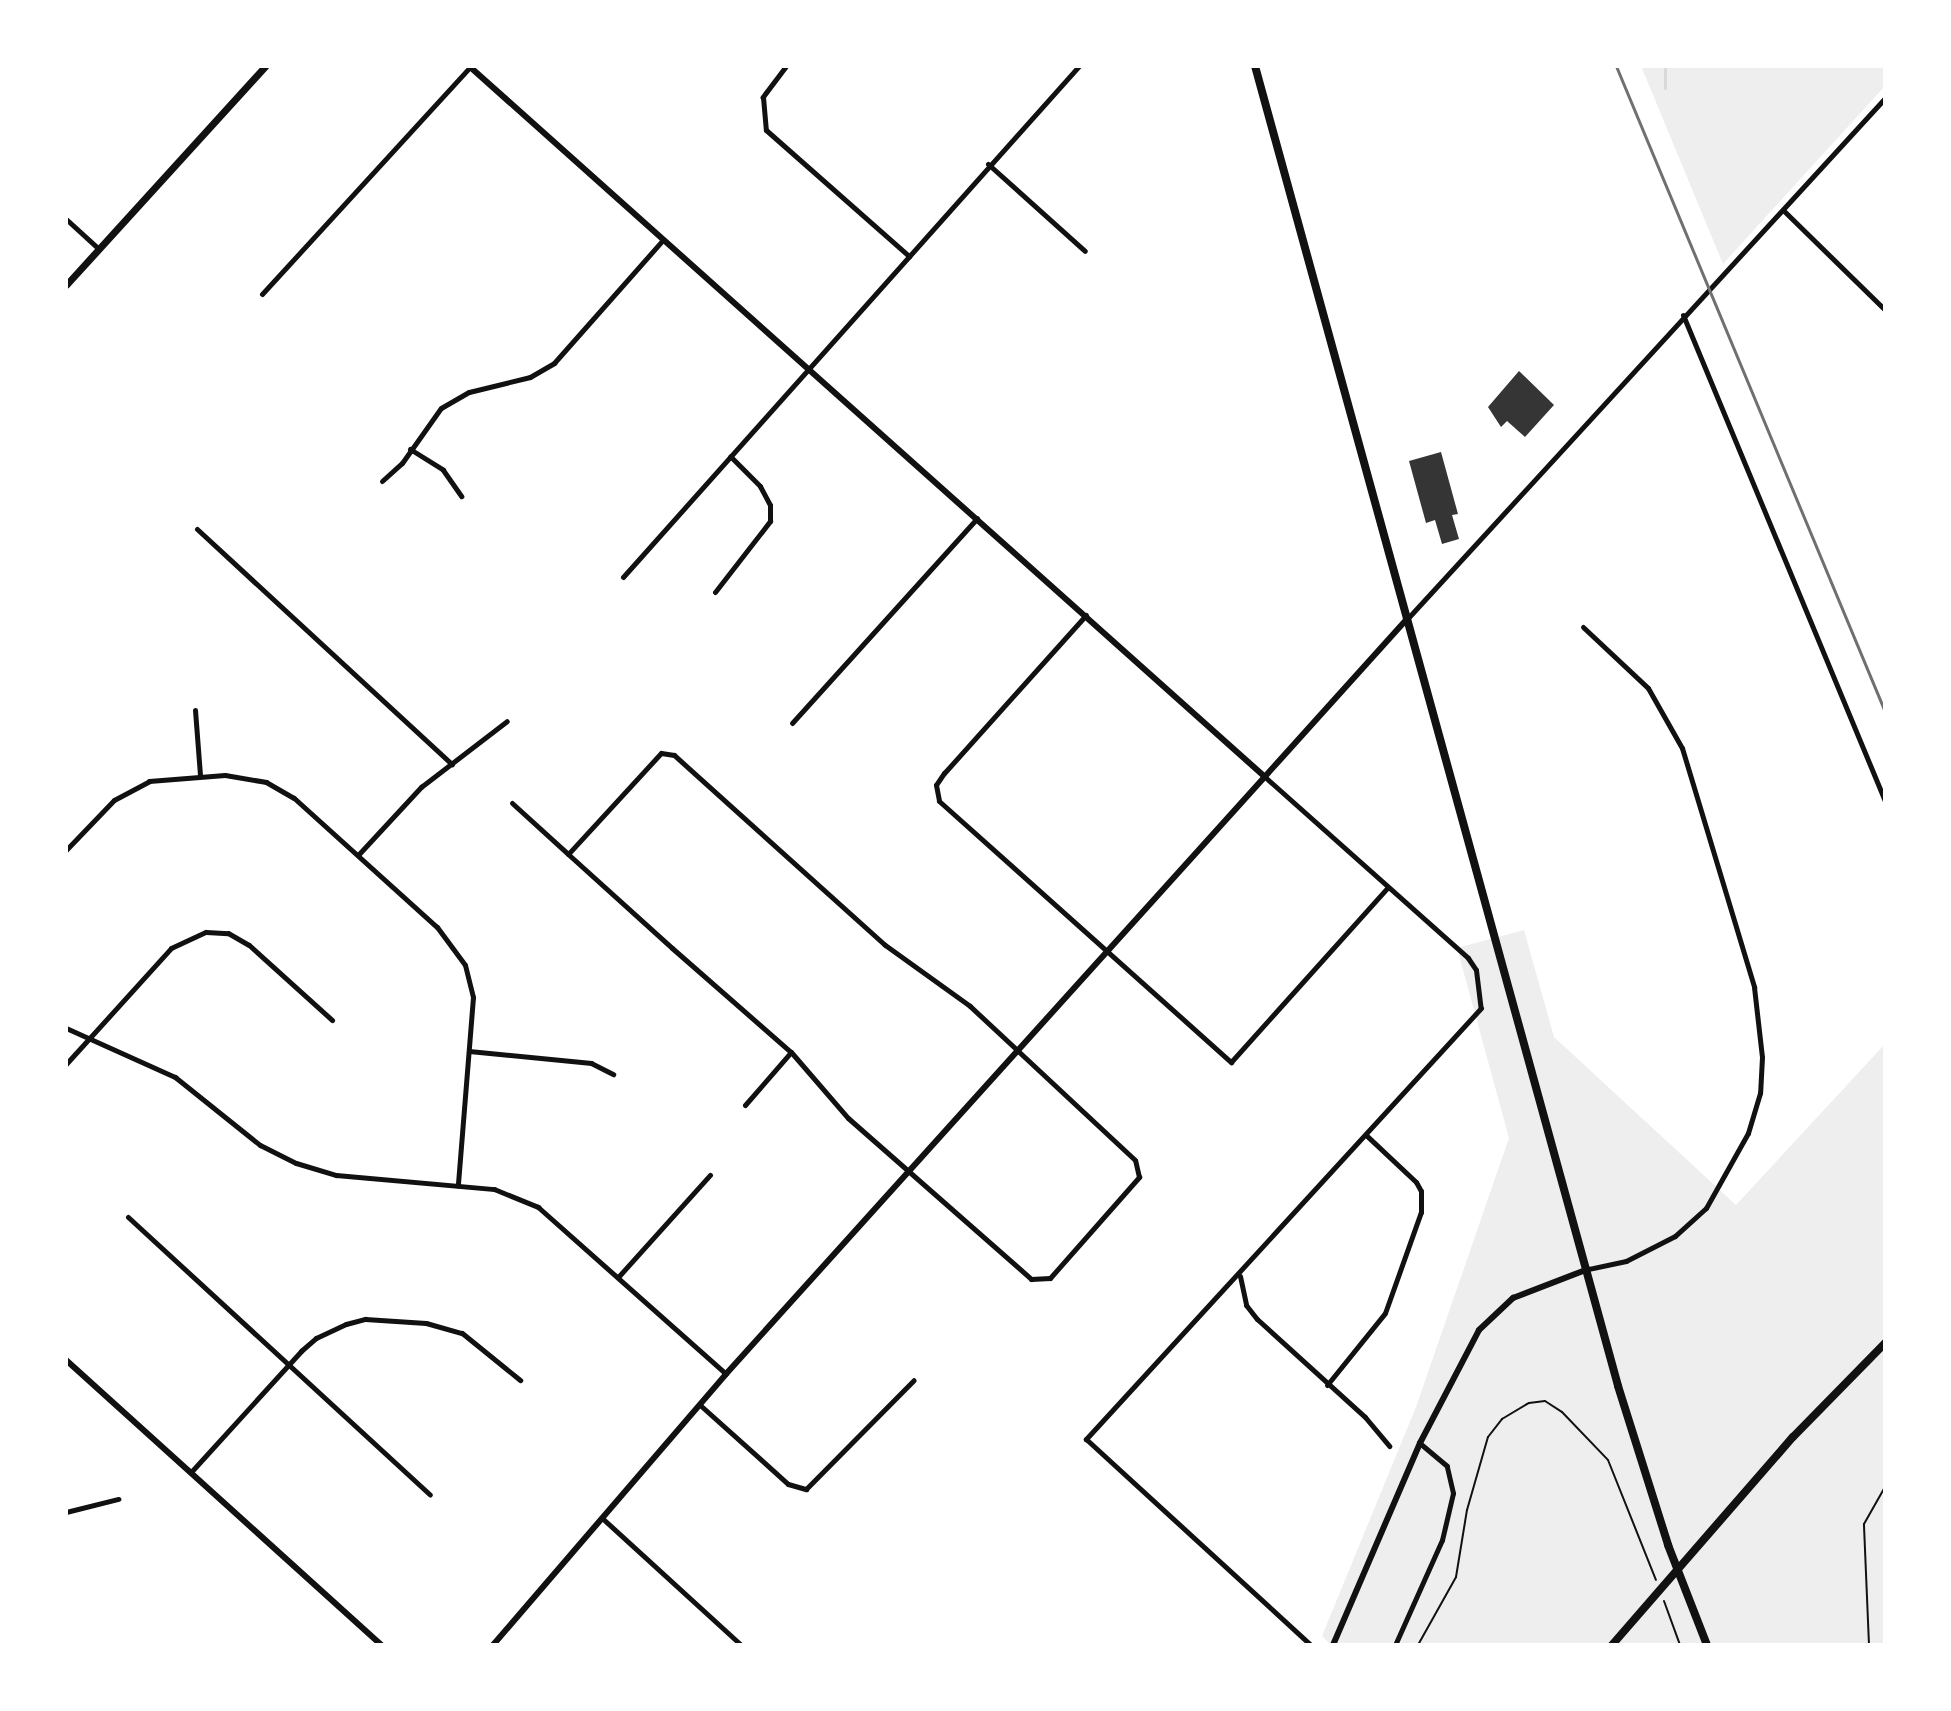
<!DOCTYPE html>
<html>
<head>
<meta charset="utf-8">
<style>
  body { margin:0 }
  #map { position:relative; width:1951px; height:1711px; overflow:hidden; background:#fff; font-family:"Source Sans 3",sans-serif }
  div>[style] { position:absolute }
  .green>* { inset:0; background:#eee }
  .stream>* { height:3px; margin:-1.5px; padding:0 1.5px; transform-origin:1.5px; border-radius:1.5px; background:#d9d9d9 }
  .building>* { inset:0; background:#353535 }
  .path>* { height:2px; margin:-1px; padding:0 1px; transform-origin:1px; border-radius:1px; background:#111 }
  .minor>* { height:5px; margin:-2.5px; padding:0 2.5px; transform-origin:2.5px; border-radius:2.5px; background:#111 }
  .tertiary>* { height:6px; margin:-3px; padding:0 3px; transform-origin:3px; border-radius:3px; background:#111 }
  .secondary>* { height:7px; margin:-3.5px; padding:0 3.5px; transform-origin:3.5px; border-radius:3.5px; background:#111 }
  .primary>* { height:8px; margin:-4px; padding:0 4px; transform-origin:4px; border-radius:4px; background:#111 }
  .rail>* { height:3px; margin:-1.5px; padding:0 1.5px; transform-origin:1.5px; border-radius:1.5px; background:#707070 }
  span { translate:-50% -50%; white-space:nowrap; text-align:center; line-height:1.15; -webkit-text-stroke:7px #fff; paint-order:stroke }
  .frame { position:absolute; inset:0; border:68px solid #fff; pointer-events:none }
</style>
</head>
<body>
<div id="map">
  <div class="green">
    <div style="clip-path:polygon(1641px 66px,1885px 66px,1885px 86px,1723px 264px)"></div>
    <div style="clip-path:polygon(1524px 930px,1554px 1037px,1736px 1205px,1885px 1044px,1885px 1645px,1331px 1645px,1322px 1636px,1416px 1407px,1509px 1138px,1457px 948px)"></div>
  </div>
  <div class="stream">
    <div style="left:1665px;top:66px;width:22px;rotate:90deg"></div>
  </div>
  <div class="building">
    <div style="clip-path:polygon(1519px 371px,1554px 405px,1525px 437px,1507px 421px,1501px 427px,1488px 407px)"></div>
    <div style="clip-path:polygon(1441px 452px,1458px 514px,1452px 515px,1459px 539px,1442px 544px,1435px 520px,1426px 523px,1409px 461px)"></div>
  </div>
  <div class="path">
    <div style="left:1664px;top:1601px;width:47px;rotate:70deg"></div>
    <div style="left:1418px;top:1645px;width:78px;rotate:-60.8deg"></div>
    <div style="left:1456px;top:1577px;width:68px;rotate:-80.7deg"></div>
    <div style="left:1467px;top:1510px;width:76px;rotate:-74deg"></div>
    <div style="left:1488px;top:1437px;width:23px;rotate:-52deg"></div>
    <div style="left:1502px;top:1419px;width:31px;rotate:-31deg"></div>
    <div style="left:1529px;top:1403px;width:16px;rotate:-7deg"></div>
    <div style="left:1545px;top:1401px;width:20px;rotate:33deg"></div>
    <div style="left:1562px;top:1412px;width:66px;rotate:46.2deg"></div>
    <div style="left:1608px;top:1460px;width:129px;rotate:68.2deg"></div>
    <div style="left:1869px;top:1645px;width:121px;rotate:-92.4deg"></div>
    <div style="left:1864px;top:1524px;width:43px;rotate:-60.4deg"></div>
  </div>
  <div class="minor">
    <div style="left:786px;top:66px;width:39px;rotate:127deg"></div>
    <div style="left:763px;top:97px;width:33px;rotate:85deg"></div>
    <div style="left:766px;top:130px;width:191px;rotate:41.4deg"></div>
    <div style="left:988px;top:164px;width:130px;rotate:41.9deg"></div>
    <div style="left:1783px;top:210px;width:143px;rotate:44.4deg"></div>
    <div style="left:66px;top:219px;width:45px;rotate:42.3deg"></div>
    <div style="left:262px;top:294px;width:308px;rotate:-47.5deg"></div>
    <div style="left:1683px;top:315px;width:526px;rotate:67.43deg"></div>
    <div style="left:410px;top:449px;width:39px;rotate:32deg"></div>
    <div style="left:443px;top:470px;width:32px;rotate:55deg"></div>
    <div style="left:382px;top:481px;width:27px;rotate:-42deg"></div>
    <div style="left:402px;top:463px;width:67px;rotate:-54.7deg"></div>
    <div style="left:441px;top:408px;width:32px;rotate:-30deg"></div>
    <div style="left:469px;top:392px;width:63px;rotate:-13.8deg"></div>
    <div style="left:530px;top:377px;width:28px;rotate:-30deg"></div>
    <div style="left:554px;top:363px;width:164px;rotate:-48.5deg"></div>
    <div style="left:197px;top:529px;width:347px;rotate:42.7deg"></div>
    <div style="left:623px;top:577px;width:685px;rotate:-48.26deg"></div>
    <div style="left:715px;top:592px;width:90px;rotate:-52.2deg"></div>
    <div style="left:770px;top:521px;width:16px;rotate:-90deg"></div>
    <div style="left:770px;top:505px;width:21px;rotate:-118deg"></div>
    <div style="left:760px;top:486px;width:42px;rotate:-135deg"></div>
    <div style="left:1086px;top:615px;width:212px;rotate:131.9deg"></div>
    <div style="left:944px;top:773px;width:14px;rotate:124deg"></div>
    <div style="left:936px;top:785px;width:16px;rotate:79deg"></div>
    <div style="left:939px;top:801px;width:392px;rotate:41.8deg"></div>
    <div style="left:1231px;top:1062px;width:235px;rotate:-48.1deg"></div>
    <div style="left:1408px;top:618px;width:706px;rotate:-47.47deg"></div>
    <div style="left:1583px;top:627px;width:89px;rotate:43.2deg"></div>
    <div style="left:1648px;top:688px;width:69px;rotate:60.5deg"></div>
    <div style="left:1682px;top:748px;width:250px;rotate:73.2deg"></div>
    <div style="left:1754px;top:987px;width:70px;rotate:83.5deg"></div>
    <div style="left:1762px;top:1057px;width:36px;rotate:93deg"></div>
    <div style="left:1760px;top:1093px;width:42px;rotate:106.7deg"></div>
    <div style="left:1748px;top:1133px;width:86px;rotate:119.2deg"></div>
    <div style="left:1706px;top:1208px;width:42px;rotate:137.9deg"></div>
    <div style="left:1675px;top:1236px;width:55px;rotate:153deg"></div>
    <div style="left:1626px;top:1261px;width:39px;rotate:168deg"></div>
    <div style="left:195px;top:710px;width:65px;rotate:85.6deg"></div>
    <div style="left:792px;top:723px;width:276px;rotate:-47.9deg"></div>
    <div style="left:1265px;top:777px;width:272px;rotate:41.7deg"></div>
    <div style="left:1468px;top:958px;width:14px;rotate:56deg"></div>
    <div style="left:1476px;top:970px;width:38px;rotate:83deg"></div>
    <div style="left:1481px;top:1008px;width:585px;rotate:132.5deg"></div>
    <div style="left:1086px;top:1439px;width:305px;rotate:42.5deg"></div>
    <div style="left:512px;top:803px;width:76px;rotate:42.3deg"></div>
    <div style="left:568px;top:854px;width:140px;rotate:42.1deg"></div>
    <div style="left:672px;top:948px;width:158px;rotate:41.2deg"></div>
    <div style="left:791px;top:1052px;width:87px;rotate:49.2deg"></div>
    <div style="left:848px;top:1118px;width:244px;rotate:41.3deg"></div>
    <div style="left:1031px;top:1279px;width:19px;rotate:-3deg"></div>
    <div style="left:1050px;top:1278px;width:135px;rotate:-48.6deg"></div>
    <div style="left:1139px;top:1177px;width:17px;rotate:-103deg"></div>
    <div style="left:1135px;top:1160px;width:226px;rotate:-137deg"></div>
    <div style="left:970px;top:1006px;width:105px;rotate:-144.3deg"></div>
    <div style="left:885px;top:945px;width:284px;rotate:-138deg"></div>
    <div style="left:674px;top:755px;width:13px;rotate:-171deg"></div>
    <div style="left:661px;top:753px;width:137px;rotate:132.6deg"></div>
    <div style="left:66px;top:850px;width:69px;rotate:-46.2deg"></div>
    <div style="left:114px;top:800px;width:40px;rotate:-28deg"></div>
    <div style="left:149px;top:781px;width:76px;rotate:-4.5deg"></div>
    <div style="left:225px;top:775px;width:42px;rotate:9.7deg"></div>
    <div style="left:266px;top:782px;width:32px;rotate:30deg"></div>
    <div style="left:294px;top:798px;width:193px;rotate:42.1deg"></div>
    <div style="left:437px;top:927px;width:47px;rotate:53.6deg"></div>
    <div style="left:465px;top:965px;width:33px;rotate:76deg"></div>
    <div style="left:473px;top:997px;width:189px;rotate:94.6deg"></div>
    <div style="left:358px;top:855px;width:93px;rotate:-47.2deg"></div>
    <div style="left:421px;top:787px;width:108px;rotate:-37.5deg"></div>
    <div style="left:66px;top:1028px;width:120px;rotate:24.2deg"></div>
    <div style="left:175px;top:1077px;width:109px;rotate:38.7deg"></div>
    <div style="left:260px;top:1145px;width:40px;rotate:26.6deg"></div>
    <div style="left:296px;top:1163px;width:42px;rotate:16.7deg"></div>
    <div style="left:336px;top:1175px;width:159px;rotate:5.1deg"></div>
    <div style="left:494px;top:1189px;width:48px;rotate:22.2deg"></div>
    <div style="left:538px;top:1207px;width:251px;rotate:41.6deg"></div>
    <div style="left:469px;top:1051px;width:123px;rotate:5.6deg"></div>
    <div style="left:591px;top:1063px;width:25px;rotate:27deg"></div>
    <div style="left:66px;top:1064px;width:156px;rotate:-47.8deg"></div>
    <div style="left:171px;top:948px;width:38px;rotate:-25deg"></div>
    <div style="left:206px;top:932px;width:22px;rotate:3deg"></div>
    <div style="left:228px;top:933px;width:24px;rotate:30deg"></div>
    <div style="left:249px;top:945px;width:112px;rotate:42.1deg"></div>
    <div style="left:745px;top:1105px;width:70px;rotate:-49deg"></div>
    <div style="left:128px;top:1217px;width:410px;rotate:42.6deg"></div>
    <div style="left:619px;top:1276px;width:136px;rotate:-48deg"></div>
    <div style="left:1240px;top:1276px;width:30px;rotate:78deg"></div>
    <div style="left:1246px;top:1305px;width:18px;rotate:52deg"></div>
    <div style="left:1257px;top:1319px;width:146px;rotate:42.2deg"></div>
    <div style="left:1365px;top:1417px;width:38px;rotate:50deg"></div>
    <div style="left:1327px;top:1385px;width:92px;rotate:-51.1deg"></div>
    <div style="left:1385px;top:1313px;width:107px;rotate:-70.4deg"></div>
    <div style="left:1421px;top:1212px;width:21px;rotate:-90deg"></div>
    <div style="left:1421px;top:1191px;width:10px;rotate:-119deg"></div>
    <div style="left:1416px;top:1182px;width:67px;rotate:-136.8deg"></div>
    <div style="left:700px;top:1405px;width:118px;rotate:41.9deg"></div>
    <div style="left:788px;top:1484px;width:19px;rotate:16deg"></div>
    <div style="left:806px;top:1489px;width:153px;rotate:-45.3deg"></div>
    <div style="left:191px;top:1472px;width:164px;rotate:-47.7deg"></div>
    <div style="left:301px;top:1351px;width:20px;rotate:-41deg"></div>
    <div style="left:316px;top:1338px;width:33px;rotate:-25deg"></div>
    <div style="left:346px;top:1324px;width:20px;rotate:-15deg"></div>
    <div style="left:365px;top:1319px;width:61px;rotate:3.8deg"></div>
    <div style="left:426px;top:1323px;width:37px;rotate:16deg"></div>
    <div style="left:462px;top:1333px;width:75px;rotate:39deg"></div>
    <div style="left:66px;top:1512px;width:54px;rotate:-14deg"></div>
    <div style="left:602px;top:1518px;width:188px;rotate:42.4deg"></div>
    <div style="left:1395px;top:1645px;width:115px;rotate:-65.9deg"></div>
    <div style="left:1442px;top:1540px;width:48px;rotate:-76.8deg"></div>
    <div style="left:1453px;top:1493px;width:28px;rotate:-103deg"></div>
    <div style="left:1447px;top:1466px;width:35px;rotate:-140deg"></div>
  </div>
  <div class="tertiary">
    <div style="left:469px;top:66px;width:1067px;rotate:41.77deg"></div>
    <div style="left:66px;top:1360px;width:425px;rotate:42.1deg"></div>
    <div style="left:493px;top:1645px;width:357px;rotate:-49.3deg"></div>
    <div style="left:726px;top:1374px;width:1018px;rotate:-47.95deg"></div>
    <div style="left:1333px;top:1645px;width:220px;rotate:-66.7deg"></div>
    <div style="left:1420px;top:1443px;width:127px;rotate:-62.4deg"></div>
    <div style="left:1479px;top:1330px;width:47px;rotate:-43.3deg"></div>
    <div style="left:1513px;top:1298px;width:80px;rotate:-21.1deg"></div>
  </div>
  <div class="secondary">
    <div style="left:66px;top:285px;width:296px;rotate:-47.7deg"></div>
  </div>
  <div class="primary">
    <div style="left:1255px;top:66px;width:1369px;rotate:74.62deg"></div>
    <div style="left:1618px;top:1386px;width:167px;rotate:72.5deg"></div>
    <div style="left:1668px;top:1545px;width:107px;rotate:68.7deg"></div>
    <div style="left:1612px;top:1645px;width:276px;rotate:-49deg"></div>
    <div style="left:1793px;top:1437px;width:132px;rotate:-45.6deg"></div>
  </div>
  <div class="rail">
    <div style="left:1616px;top:66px;width:700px;rotate:67.39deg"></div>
  </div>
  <div class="frame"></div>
</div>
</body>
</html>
